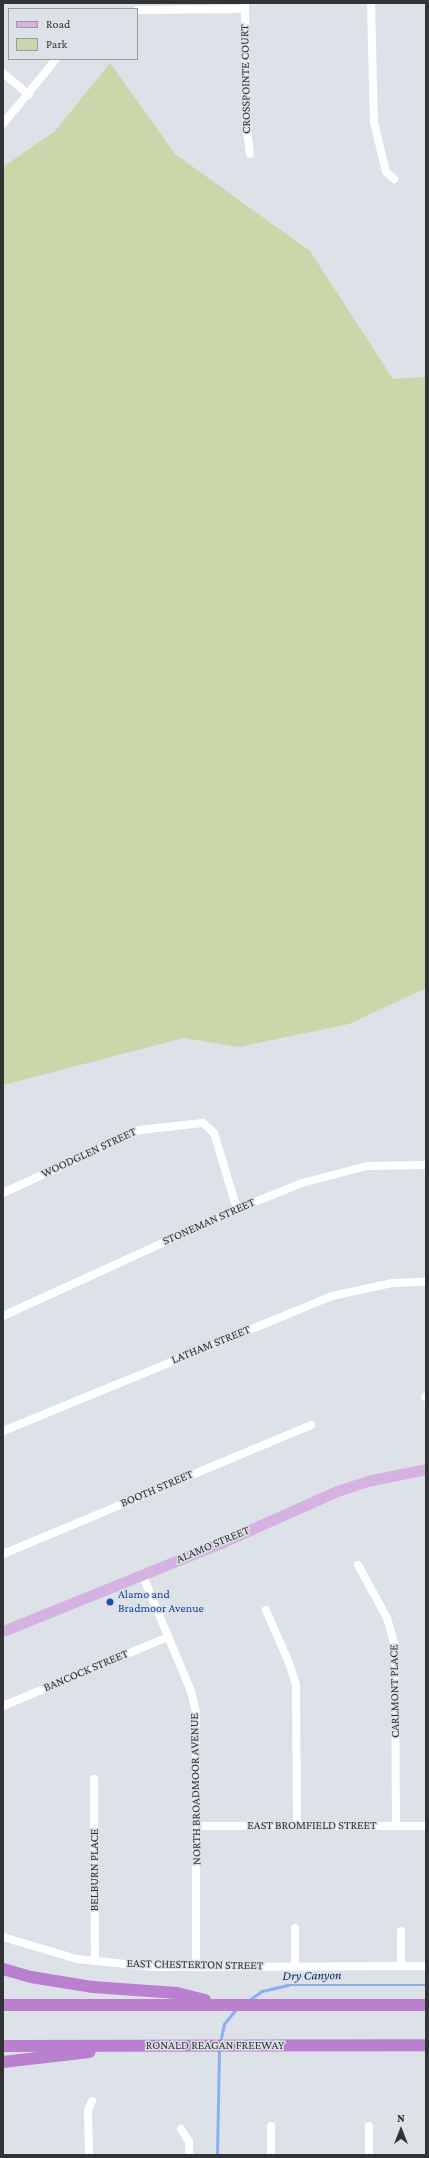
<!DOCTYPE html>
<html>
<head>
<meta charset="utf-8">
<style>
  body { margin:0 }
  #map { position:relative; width:429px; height:2158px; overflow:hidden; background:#dce2e8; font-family:"Crimson Pro",serif }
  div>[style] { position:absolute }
  .green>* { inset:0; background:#cbd6aa }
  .stream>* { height:2.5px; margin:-1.25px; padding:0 1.25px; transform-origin:1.25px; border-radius:1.25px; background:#89b0ed }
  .minor>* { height:8px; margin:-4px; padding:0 4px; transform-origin:4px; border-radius:4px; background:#fff }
  .major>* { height:11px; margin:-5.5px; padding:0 5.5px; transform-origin:5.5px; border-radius:5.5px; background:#d6b2e2 }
  .highway>* { height:12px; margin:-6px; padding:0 6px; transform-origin:6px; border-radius:6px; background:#ba7fcf }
  .dots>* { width:11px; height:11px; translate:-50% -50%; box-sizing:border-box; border:2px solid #dce2e8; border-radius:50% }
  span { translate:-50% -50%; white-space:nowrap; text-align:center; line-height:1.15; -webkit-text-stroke:3px #dce2e8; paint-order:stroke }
  .street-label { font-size:12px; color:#313335 }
  .transit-label { font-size:12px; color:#164399 }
  .left { translate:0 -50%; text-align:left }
  .water-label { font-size:13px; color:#06295e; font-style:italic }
  .frame { position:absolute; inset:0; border:4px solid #313335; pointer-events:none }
  .legend { position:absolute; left:8px; top:8px; width:130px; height:52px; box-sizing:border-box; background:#dce2e8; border:1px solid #989ca0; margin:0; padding:5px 7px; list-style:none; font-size:12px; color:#313335 }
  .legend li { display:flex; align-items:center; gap:8px; height:20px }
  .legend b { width:20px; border:1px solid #989ca0 }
  .north { position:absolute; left:381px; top:2110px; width:40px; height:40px; -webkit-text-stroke:3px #dce2e8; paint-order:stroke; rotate:0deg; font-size:11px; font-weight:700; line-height:16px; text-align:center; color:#313335 }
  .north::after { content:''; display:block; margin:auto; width:14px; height:18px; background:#313335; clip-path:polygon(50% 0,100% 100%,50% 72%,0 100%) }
</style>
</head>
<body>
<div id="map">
  <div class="green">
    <div style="clip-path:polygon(110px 63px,175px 154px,310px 251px,393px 379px,426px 377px,426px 988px,349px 1024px,238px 1047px,184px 1038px,3px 1085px,3px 167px,55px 131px)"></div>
  </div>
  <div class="stream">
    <div style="left:248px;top:2001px;width:17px;rotate:-36deg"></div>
    <div style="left:262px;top:1991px;width:27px;rotate:-13deg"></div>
    <div style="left:288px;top:1985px;width:138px"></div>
    <div style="left:220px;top:2043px;width:19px;rotate:-78deg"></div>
    <div style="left:224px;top:2024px;width:19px;rotate:-51deg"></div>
    <div style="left:217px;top:2155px;width:105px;rotate:-88.9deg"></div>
  </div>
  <div class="minor">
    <div style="left:245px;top:3px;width:119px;rotate:89.5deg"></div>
    <div style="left:246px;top:122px;width:32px;rotate:83deg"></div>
    <div style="left:371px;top:3px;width:119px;rotate:88.6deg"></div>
    <div style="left:374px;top:122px;width:51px;rotate:76.5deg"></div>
    <div style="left:386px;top:172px;width:11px;rotate:41deg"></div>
    <div style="left:137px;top:10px;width:108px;rotate:-0.5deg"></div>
    <div style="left:3px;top:73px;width:34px;rotate:40deg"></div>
    <div style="left:3px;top:124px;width:84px;rotate:-50.8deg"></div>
    <div style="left:3px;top:1193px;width:151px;rotate:-24.7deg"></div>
    <div style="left:140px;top:1130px;width:63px;rotate:-6.3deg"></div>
    <div style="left:203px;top:1123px;width:15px;rotate:42deg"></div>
    <div style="left:214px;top:1133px;width:79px;rotate:73.2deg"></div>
    <div style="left:3px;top:1316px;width:257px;rotate:-24.6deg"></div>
    <div style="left:237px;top:1209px;width:70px;rotate:-21.8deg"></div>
    <div style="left:302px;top:1183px;width:67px;rotate:-14.7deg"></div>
    <div style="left:367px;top:1166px;width:59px;rotate:-1deg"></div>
    <div style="left:425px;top:1397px;width:1px"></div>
    <div style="left:3px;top:1431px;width:356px;rotate:-22.3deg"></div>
    <div style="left:332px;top:1296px;width:61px;rotate:-12.2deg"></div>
    <div style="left:392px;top:1283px;width:34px;rotate:-2deg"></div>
    <div style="left:3px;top:1554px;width:334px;rotate:-22.7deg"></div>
    <div style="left:358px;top:1565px;width:60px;rotate:61.3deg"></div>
    <div style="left:387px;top:1618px;width:29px;rotate:74deg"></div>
    <div style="left:395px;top:1646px;width:180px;rotate:89.7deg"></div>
    <div style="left:142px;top:1574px;width:127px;rotate:67.3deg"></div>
    <div style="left:191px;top:1691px;width:23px;rotate:77deg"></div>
    <div style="left:196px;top:1713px;width:254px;rotate:90deg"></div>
    <div style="left:266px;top:1610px;width:58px;rotate:66.5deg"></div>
    <div style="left:289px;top:1663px;width:23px;rotate:72deg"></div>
    <div style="left:296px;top:1685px;width:141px;rotate:89.6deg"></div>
    <div style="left:3px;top:1706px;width:179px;rotate:-22.7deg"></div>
    <div style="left:94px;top:1779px;width:182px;rotate:89.7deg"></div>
    <div style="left:197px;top:1826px;width:229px"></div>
    <div style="left:295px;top:1928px;width:39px;rotate:90deg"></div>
    <div style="left:401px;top:1931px;width:35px;rotate:90deg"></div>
    <div style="left:3px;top:1937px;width:77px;rotate:16.6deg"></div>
    <div style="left:77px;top:1959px;width:78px;rotate:5.9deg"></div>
    <div style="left:155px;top:1967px;width:271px;rotate:-0.2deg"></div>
    <div style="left:369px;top:2126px;width:29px;rotate:90deg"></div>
    <div style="left:181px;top:2129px;width:15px;rotate:58deg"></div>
    <div style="left:189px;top:2142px;width:13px;rotate:90deg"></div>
    <div style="left:89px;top:2155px;width:45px;rotate:-91.3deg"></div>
    <div style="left:88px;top:2110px;width:10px;rotate:-66deg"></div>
    <div style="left:271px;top:2155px;width:29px;rotate:-90deg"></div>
  </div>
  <div class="major">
    <div style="left:3px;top:1631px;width:237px;rotate:-22deg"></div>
    <div style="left:223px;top:1542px;width:125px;rotate:-24.1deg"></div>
    <div style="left:337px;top:1491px;width:32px;rotate:-18deg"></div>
    <div style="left:367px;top:1481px;width:60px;rotate:-11.5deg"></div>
  </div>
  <div class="highway">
    <div style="left:3px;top:1969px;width:29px;rotate:16deg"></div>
    <div style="left:31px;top:1977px;width:63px;rotate:9.2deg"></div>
    <div style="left:93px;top:1987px;width:84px;rotate:4.1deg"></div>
    <div style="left:177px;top:1993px;width:29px;rotate:14deg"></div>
    <div style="left:3px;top:2005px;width:423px"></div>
    <div style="left:3px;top:2046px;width:423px;rotate:-0.1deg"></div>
    <div style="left:3px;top:2062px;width:87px;rotate:-6.6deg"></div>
  </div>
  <div class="dots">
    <div style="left:110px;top:1602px;background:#1a4fb4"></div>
  </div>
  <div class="street-label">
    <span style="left:246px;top:79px;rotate:-91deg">CROSSPOINTE COURT</span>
    <span style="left:89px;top:1153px;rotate:-25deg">WOODGLEN STREET</span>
    <span style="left:209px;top:1222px;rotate:-24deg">STONEMAN STREET</span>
    <span style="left:211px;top:1345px;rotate:-22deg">LATHAM STREET</span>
    <span style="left:157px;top:1489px;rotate:-23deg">BOOTH STREET</span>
    <span style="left:213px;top:1545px;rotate:-23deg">ALAMO STREET</span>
    <span style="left:86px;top:1671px;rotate:-23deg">BANCOCK STREET</span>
    <span style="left:395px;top:1691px;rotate:-91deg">CARLMONT PLACE</span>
    <span style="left:196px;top:1789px;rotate:-91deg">NORTH BROADMOOR AVENUE</span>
    <span style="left:312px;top:1826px">EAST BROMFIELD STREET</span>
    <span style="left:95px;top:1870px;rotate:-90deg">BELBURN PLACE</span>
    <span style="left:195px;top:1965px;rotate:1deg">EAST CHESTERTON STREET</span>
    <span style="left:215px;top:2046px">RONALD REAGAN FREEWAY</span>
  </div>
  <div class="transit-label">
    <span class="left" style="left:118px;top:1602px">Alamo and<br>Bradmoor Avenue</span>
  </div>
  <div class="water-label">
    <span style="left:312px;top:1976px;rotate:-1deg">Dry Canyon</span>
  </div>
  <div class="frame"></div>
  <ul class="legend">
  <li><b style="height:5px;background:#d6b2e2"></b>Road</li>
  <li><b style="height:11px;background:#cbd6aa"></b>Park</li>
  </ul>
  <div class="north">N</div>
</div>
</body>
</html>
